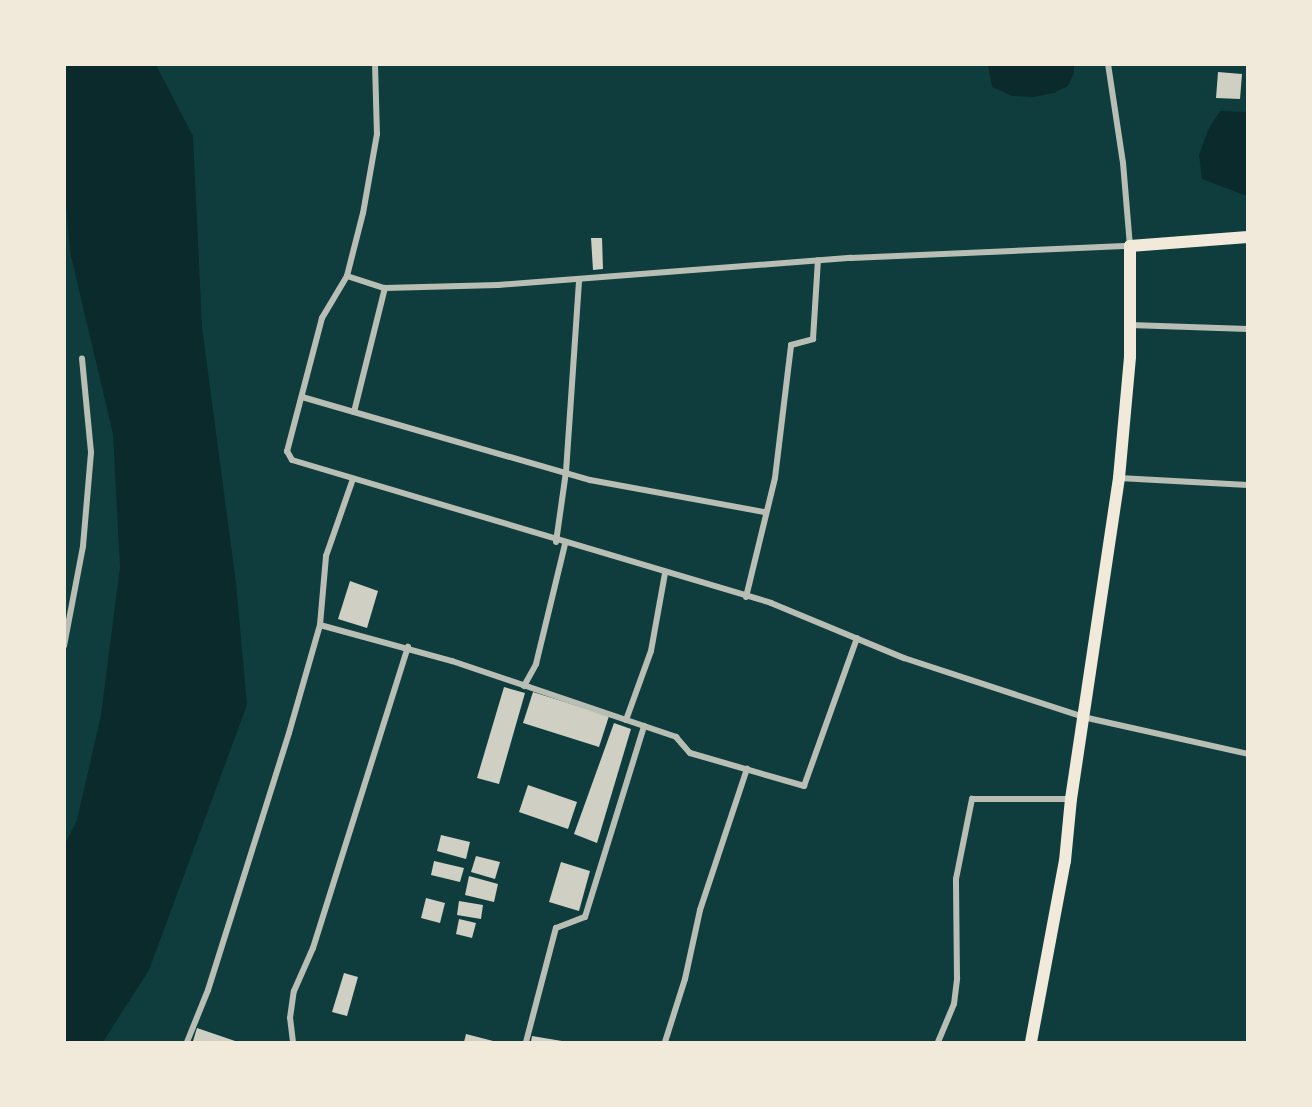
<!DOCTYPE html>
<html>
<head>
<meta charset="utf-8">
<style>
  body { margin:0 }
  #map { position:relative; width:1312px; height:1107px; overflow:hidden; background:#0f3d3e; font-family:Mulish,sans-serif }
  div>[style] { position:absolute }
  .water>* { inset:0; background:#0a2a2b }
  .building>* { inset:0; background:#cfcfc3 }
  .minor>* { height:6px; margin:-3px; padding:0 3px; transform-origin:3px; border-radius:3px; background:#b8beb3 }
  .secondary>* { height:12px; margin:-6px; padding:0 6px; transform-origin:6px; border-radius:6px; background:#f1e9da }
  span { translate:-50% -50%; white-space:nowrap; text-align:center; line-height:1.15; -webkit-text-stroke:4.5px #f1e9da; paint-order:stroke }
  .frame { position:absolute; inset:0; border:66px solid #f1e9da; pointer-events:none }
</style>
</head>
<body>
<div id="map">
  <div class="water">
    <div style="clip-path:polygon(64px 65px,156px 65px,193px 136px,202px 327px,236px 583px,247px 705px,149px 970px,103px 1042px,64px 1042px,65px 844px,77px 820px,101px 715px,120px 567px,113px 434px,70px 252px,64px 180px)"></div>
    <div style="clip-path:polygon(988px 65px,1074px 65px,1074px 73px,1068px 86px,1054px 93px,1034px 97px,1012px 96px,992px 87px)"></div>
    <div style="clip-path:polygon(1220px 111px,1247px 112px,1247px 196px,1202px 179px,1199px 155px,1208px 130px)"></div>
  </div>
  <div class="building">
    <div style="clip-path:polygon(1218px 72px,1242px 74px,1240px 99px,1216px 98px)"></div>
    <div style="clip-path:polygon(591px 238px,602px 238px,603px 269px,593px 270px)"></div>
    <div style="clip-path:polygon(350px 581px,378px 591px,367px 628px,338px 619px)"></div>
    <div style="clip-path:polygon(504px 687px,525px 693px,499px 784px,477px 778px)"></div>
    <div style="clip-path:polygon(533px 692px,609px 716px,599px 747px,523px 723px)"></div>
    <div style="clip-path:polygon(614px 723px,631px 729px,597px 843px,574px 834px)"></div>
    <div style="clip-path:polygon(528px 785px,577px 802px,568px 829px,519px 812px)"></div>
    <div style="clip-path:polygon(441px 835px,470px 842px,466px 859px,437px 851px)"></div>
    <div style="clip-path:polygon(476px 856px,500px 862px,495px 879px,471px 872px)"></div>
    <div style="clip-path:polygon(434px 861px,464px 868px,460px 882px,431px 875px)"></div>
    <div style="clip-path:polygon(561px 862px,590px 871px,579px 911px,549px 902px)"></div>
    <div style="clip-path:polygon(469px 876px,498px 884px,494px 902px,465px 895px)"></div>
    <div style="clip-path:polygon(426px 898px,445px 903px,440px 923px,421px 918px)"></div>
    <div style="clip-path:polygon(459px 901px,483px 905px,481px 919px,457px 915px)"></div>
    <div style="clip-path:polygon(459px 919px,476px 923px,472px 938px,456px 934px)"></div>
    <div style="clip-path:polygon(344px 973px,358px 977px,347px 1016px,332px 1012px)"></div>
    <div style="clip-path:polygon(197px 1028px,238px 1042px,193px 1041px)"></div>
    <div style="clip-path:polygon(466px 1034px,497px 1042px,464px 1042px)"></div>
    <div style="clip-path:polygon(532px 1036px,562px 1041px,562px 1042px,531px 1042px)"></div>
  </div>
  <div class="minor">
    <div style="left:375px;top:64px;width:70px;rotate:88.4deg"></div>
    <div style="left:377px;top:134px;width:80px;rotate:100deg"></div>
    <div style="left:363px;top:213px;width:65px;rotate:104.3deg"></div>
    <div style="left:347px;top:276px;width:49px;rotate:120.8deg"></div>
    <div style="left:322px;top:318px;width:138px;rotate:104.7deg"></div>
    <div style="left:287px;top:451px;width:10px;rotate:61deg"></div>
    <div style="left:292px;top:460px;width:500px;rotate:16.6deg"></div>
    <div style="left:771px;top:603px;width:144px;rotate:22.5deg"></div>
    <div style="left:904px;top:658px;width:188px;rotate:18.2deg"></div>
    <div style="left:1083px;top:717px;width:169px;rotate:12.6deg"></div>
    <div style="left:347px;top:276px;width:40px;rotate:18deg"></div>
    <div style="left:385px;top:288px;width:113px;rotate:-1.5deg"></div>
    <div style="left:498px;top:285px;width:354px;rotate:-4.4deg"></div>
    <div style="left:851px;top:258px;width:279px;rotate:-2.5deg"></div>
    <div style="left:1130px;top:246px;width:83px;rotate:-94.8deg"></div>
    <div style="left:1123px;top:163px;width:100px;rotate:-98.6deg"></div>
    <div style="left:1130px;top:325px;width:118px;rotate:1.9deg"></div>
    <div style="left:302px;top:397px;width:300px;rotate:16.1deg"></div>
    <div style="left:590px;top:480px;width:178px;rotate:10.4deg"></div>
    <div style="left:354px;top:412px;width:128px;rotate:-76deg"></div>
    <div style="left:1119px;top:478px;width:129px;rotate:3.1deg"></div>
    <div style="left:556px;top:542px;width:71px;rotate:-81.9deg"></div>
    <div style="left:566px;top:472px;width:193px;rotate:-86.1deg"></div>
    <div style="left:746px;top:597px;width:122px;rotate:-76.3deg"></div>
    <div style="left:775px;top:478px;width:134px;rotate:-83.1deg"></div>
    <div style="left:791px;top:345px;width:23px;rotate:-15deg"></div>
    <div style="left:813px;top:339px;width:79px;rotate:-86.4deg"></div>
    <div style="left:320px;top:625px;width:137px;rotate:15.3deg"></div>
    <div style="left:452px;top:661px;width:237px;rotate:18.7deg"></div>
    <div style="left:676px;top:737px;width:21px;rotate:49deg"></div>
    <div style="left:690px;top:753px;width:119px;rotate:16.1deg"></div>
    <div style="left:804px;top:786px;width:157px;rotate:-70.3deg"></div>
    <div style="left:64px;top:646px;width:102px;rotate:-79.2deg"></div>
    <div style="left:83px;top:546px;width:94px;rotate:-85.1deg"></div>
    <div style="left:91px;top:452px;width:94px;rotate:-95.5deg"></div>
    <div style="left:524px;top:686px;width:25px;rotate:-61deg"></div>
    <div style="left:536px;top:664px;width:123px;rotate:-76.4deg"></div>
    <div style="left:626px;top:720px;width:73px;rotate:-70.1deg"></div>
    <div style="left:651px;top:651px;width:79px;rotate:-79.8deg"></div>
    <div style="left:187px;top:1042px;width:56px;rotate:-68deg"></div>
    <div style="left:208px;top:990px;width:269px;rotate:-72.5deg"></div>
    <div style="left:289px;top:733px;width:112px;rotate:-74deg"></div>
    <div style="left:320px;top:625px;width:69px;rotate:-85deg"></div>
    <div style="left:326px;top:556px;width:82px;rotate:-70.7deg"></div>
    <div style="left:293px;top:1042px;width:24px;rotate:-97deg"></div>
    <div style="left:290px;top:1018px;width:27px;rotate:-82deg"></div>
    <div style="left:294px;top:991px;width:47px;rotate:-66.2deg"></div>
    <div style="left:313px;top:948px;width:316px;rotate:-72.5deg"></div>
    <div style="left:526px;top:1042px;width:118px;rotate:-75.3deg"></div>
    <div style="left:556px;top:928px;width:31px;rotate:-21deg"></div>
    <div style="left:585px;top:917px;width:200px;rotate:-72.8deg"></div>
    <div style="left:665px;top:1042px;width:66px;rotate:-72.4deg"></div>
    <div style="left:685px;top:979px;width:71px;rotate:-77.7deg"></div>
    <div style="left:700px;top:910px;width:149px;rotate:-71.6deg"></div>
    <div style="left:938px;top:1042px;width:41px;rotate:-67.2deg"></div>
    <div style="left:954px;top:1004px;width:26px;rotate:-83deg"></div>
    <div style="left:957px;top:978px;width:99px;rotate:-90.6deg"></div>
    <div style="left:956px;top:879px;width:82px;rotate:-78.7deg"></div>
    <div style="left:972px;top:799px;width:99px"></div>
  </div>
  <div class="secondary">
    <div style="left:1031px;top:1042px;width:184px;rotate:-79.4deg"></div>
    <div style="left:1065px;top:861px;width:62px;rotate:-84.5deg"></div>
    <div style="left:1071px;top:799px;width:325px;rotate:-81.5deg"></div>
    <div style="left:1119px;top:478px;width:122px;rotate:-84.8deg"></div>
    <div style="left:1130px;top:356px;width:110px;rotate:-90deg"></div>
    <div style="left:1130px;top:246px;width:118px;rotate:-4.4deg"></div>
  </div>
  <div class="frame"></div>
</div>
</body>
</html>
